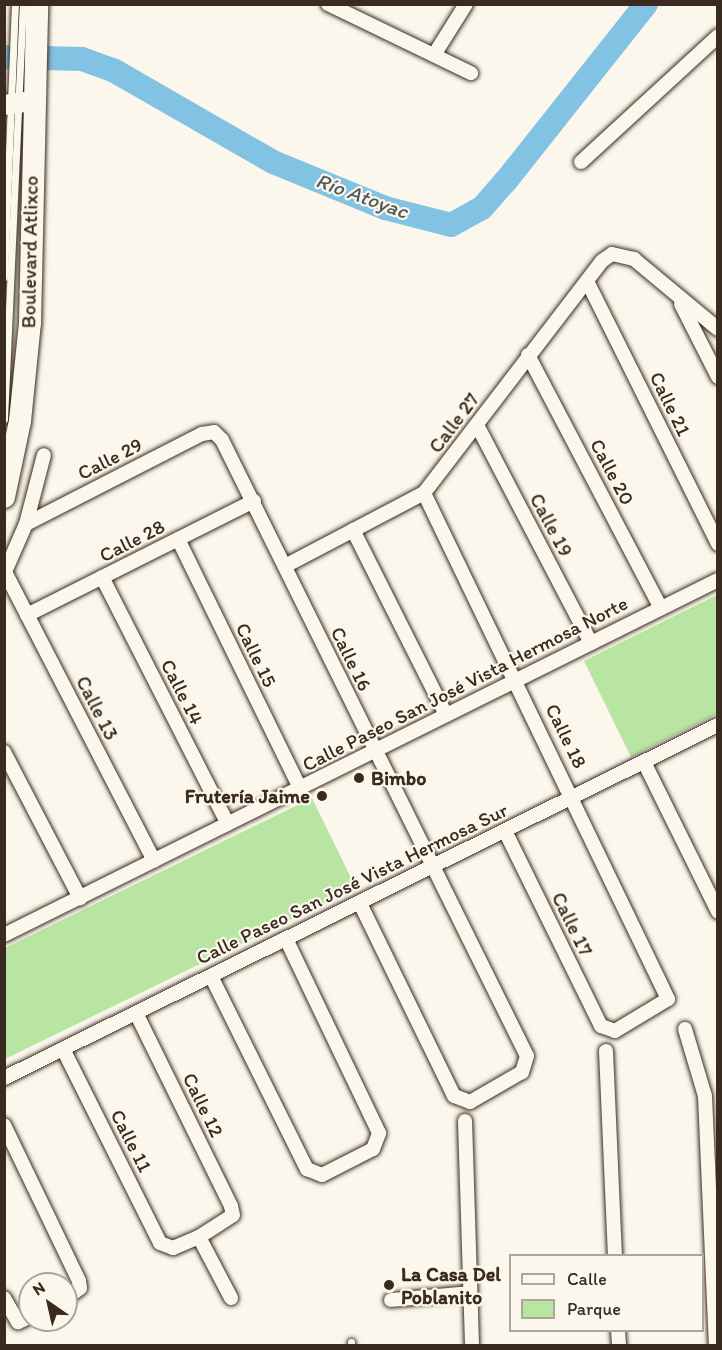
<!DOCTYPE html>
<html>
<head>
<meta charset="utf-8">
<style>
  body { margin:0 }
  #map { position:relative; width:722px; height:1350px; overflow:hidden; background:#fbf7ec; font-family:Itim,sans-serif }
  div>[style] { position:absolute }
  .green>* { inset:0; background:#b9e5a2 }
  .river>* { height:24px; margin:-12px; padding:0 12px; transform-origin:12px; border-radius:12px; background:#82c3e3 }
  .roads { filter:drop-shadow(0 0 2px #3b2a1e) drop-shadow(0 0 2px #3b2a1e) }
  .lane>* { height:7px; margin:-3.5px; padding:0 3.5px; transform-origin:3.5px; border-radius:3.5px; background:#fbf7ec }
  .street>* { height:14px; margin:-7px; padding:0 7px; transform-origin:7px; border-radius:7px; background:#fbf7ec }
  .secondary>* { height:20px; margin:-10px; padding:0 10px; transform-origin:10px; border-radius:10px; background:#fbf7ec }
  .primary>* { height:22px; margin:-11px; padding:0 11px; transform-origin:11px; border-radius:11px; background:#fbf7ec }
  .dots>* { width:16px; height:16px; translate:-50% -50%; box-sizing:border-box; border:3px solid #fbf7ec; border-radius:50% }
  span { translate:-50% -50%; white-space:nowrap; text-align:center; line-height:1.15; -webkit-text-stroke:4.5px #fbf7ec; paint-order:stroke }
  .street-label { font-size:20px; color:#3b2a1e }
  .poi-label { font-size:20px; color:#3b2a1e; font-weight:700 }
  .left { translate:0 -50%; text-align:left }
  .right { translate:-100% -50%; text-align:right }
  .water-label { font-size:21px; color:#505859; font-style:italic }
  .frame { position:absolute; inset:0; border:6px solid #3b2a1e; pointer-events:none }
  .legend { position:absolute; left:509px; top:1254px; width:195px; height:78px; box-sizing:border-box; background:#fbf7ec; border:2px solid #aea59a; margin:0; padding:8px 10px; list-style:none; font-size:18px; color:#3b2a1e }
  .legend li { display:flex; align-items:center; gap:12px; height:30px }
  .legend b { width:30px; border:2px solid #aea59a }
  .north { position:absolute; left:18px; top:1272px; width:60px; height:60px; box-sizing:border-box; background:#fbf7ec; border:2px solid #aea59a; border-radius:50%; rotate:326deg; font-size:16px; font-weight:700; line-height:24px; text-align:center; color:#3b2a1e }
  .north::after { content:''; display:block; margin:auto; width:21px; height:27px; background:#3b2a1e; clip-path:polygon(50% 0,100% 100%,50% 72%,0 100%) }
</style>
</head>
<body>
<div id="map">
  <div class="green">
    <div style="clip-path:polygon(717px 595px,717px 714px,631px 757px,584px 661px)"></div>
    <div style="clip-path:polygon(312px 798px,356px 888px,5px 1059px,5px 948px)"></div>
  </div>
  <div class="river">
    <div style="left:4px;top:57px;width:78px;rotate:1.5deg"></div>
    <div style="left:82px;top:59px;width:33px;rotate:20deg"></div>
    <div style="left:113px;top:70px;width:185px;rotate:29.9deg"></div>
    <div style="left:273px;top:162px;width:121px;rotate:22.3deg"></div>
    <div style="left:385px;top:208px;width:68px;rotate:14.4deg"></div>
    <div style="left:451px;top:225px;width:35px;rotate:-29deg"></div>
    <div style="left:482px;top:208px;width:35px;rotate:-49deg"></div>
    <div style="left:505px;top:182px;width:227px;rotate:-51.6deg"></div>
  </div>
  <div class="roads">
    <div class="lane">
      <div style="left:4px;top:277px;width:273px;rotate:-87.7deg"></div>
      <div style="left:4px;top:419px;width:415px;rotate:-87.4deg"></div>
      <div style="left:351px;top:1346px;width:4px;rotate:-90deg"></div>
    </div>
    <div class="street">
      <div style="left:328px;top:4px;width:159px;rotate:25.8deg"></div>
      <div style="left:434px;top:55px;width:60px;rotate:-57.9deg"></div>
      <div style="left:581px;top:162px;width:186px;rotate:-42.6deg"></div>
      <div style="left:587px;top:281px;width:294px;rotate:63.5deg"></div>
      <div style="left:681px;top:304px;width:82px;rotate:63.1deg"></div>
      <div style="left:528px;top:355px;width:286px;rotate:62.3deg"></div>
      <div style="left:477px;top:425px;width:246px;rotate:62.4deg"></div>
      <div style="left:424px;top:493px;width:562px;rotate:64.26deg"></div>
      <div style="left:668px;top:999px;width:62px;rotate:148.9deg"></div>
      <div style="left:615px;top:1031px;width:15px;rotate:-160deg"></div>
      <div style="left:601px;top:1026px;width:217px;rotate:-116.2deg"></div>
      <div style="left:26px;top:524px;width:198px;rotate:-27.1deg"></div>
      <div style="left:202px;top:434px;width:12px;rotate:-9deg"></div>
      <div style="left:214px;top:432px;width:11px;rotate:45deg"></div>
      <div style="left:222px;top:440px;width:687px;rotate:63.66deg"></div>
      <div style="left:527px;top:1056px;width:17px;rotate:107deg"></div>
      <div style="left:522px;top:1072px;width:60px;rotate:150deg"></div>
      <div style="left:470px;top:1102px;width:17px;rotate:-159deg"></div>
      <div style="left:454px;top:1096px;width:215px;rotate:-116deg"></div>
      <div style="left:353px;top:530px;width:207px;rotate:63.3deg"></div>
      <div style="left:178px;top:539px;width:277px;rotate:63.9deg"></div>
      <div style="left:285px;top:566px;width:157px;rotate:-27.7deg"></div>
      <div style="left:424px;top:493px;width:292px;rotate:-52.5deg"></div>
      <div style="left:602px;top:261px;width:12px;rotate:-35deg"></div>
      <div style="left:612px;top:254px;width:23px;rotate:13deg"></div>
      <div style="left:634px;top:259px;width:109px;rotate:39.8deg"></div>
      <div style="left:5px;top:572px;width:325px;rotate:62.7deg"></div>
      <div style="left:4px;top:574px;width:55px;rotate:-66.3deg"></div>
      <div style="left:26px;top:524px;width:71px;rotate:-75.4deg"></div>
      <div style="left:102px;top:577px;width:277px;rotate:63deg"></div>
      <div style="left:27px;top:615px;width:254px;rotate:-26.7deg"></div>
      <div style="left:4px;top:752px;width:165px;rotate:62.5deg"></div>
      <div style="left:644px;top:762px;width:167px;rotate:63.7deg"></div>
      <div style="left:4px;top:935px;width:797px;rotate:-26.44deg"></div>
      <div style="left:211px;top:976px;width:216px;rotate:63.6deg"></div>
      <div style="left:307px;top:1169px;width:16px;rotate:22deg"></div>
      <div style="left:322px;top:1175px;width:57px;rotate:-27deg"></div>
      <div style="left:373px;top:1149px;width:17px;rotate:-69deg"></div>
      <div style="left:379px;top:1133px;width:215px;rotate:-115.6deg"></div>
      <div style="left:685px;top:1029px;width:70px;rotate:73.4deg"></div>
      <div style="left:705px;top:1096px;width:250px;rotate:87.5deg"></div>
      <div style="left:63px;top:1049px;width:217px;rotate:63.4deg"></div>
      <div style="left:160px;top:1243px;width:14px;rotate:21deg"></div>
      <div style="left:173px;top:1248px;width:28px;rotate:-23deg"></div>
      <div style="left:199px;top:1237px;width:40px;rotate:-32.9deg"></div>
      <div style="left:233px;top:1215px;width:9px;rotate:-103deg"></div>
      <div style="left:231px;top:1206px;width:215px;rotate:-116.2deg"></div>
      <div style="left:606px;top:1051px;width:205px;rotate:87.5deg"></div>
      <div style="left:4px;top:1078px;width:796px;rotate:-26.31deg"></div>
      <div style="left:465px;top:1121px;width:225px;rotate:88.2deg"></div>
      <div style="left:4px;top:1125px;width:173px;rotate:64.3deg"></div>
      <div style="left:79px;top:1281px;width:7px;rotate:82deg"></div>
      <div style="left:80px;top:1288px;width:17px;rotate:144deg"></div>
      <div style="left:199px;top:1237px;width:69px;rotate:62.3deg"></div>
      <div style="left:4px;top:1298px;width:28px;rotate:60deg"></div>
      <div style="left:18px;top:1322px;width:13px;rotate:-23deg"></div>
      <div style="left:391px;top:1300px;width:79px;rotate:-5.1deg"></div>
      <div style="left:618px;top:1330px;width:16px;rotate:86deg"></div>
    </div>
    <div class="secondary">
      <div style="left:4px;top:105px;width:29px;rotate:-8deg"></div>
    </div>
    <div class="primary">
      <div style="left:4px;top:497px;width:78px;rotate:-78.1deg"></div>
      <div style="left:20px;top:421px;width:99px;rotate:-84.2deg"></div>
      <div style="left:30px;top:323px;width:319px;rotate:-88.7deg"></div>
    </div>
  </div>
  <div class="dots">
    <div style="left:359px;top:778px;background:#3b2a1e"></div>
    <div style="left:322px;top:796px;background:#3b2a1e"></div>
    <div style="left:389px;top:1285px;background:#3b2a1e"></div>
  </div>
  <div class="street-label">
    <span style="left:30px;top:252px;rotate:-89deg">Boulevard Atlixco</span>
    <span style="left:670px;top:404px;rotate:64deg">Calle 21</span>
    <span style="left:454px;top:423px;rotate:-53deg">Calle 27</span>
    <span style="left:110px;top:459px;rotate:-27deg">Calle 29</span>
    <span style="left:612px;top:472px;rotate:62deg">Calle 20</span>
    <span style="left:551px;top:525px;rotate:62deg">Calle 19</span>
    <span style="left:132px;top:541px;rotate:-27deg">Calle 28</span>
    <span style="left:256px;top:655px;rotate:64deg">Calle 15</span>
    <span style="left:351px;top:659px;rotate:64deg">Calle 16</span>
    <span style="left:465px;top:684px;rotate:-27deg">Calle Paseo San José Vista Hermosa Norte</span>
    <span style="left:182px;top:692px;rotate:63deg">Calle 14</span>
    <span style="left:97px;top:708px;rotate:63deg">Calle 13</span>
    <span style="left:566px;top:736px;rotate:64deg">Calle 18</span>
    <span style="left:352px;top:884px;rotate:-26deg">Calle Paseo San José Vista Hermosa Sur</span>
    <span style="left:572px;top:924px;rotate:64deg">Calle 17</span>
    <span style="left:203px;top:1105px;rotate:64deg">Calle 12</span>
    <span style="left:131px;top:1141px;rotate:63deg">Calle 11</span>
  </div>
  <div class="poi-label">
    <span class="left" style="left:371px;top:778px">Bimbo</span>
    <span class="right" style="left:310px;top:796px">Frutería Jaime</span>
    <span class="left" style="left:401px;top:1286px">La Casa Del<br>Poblanito</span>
  </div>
  <div class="water-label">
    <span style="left:362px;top:196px;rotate:20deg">Río Atoyac</span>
  </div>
  <div class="frame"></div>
  <ul class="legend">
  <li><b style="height:8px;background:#fbf7ec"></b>Calle</li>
  <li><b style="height:16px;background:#b9e5a2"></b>Parque</li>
  </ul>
  <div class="north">N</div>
</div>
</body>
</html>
